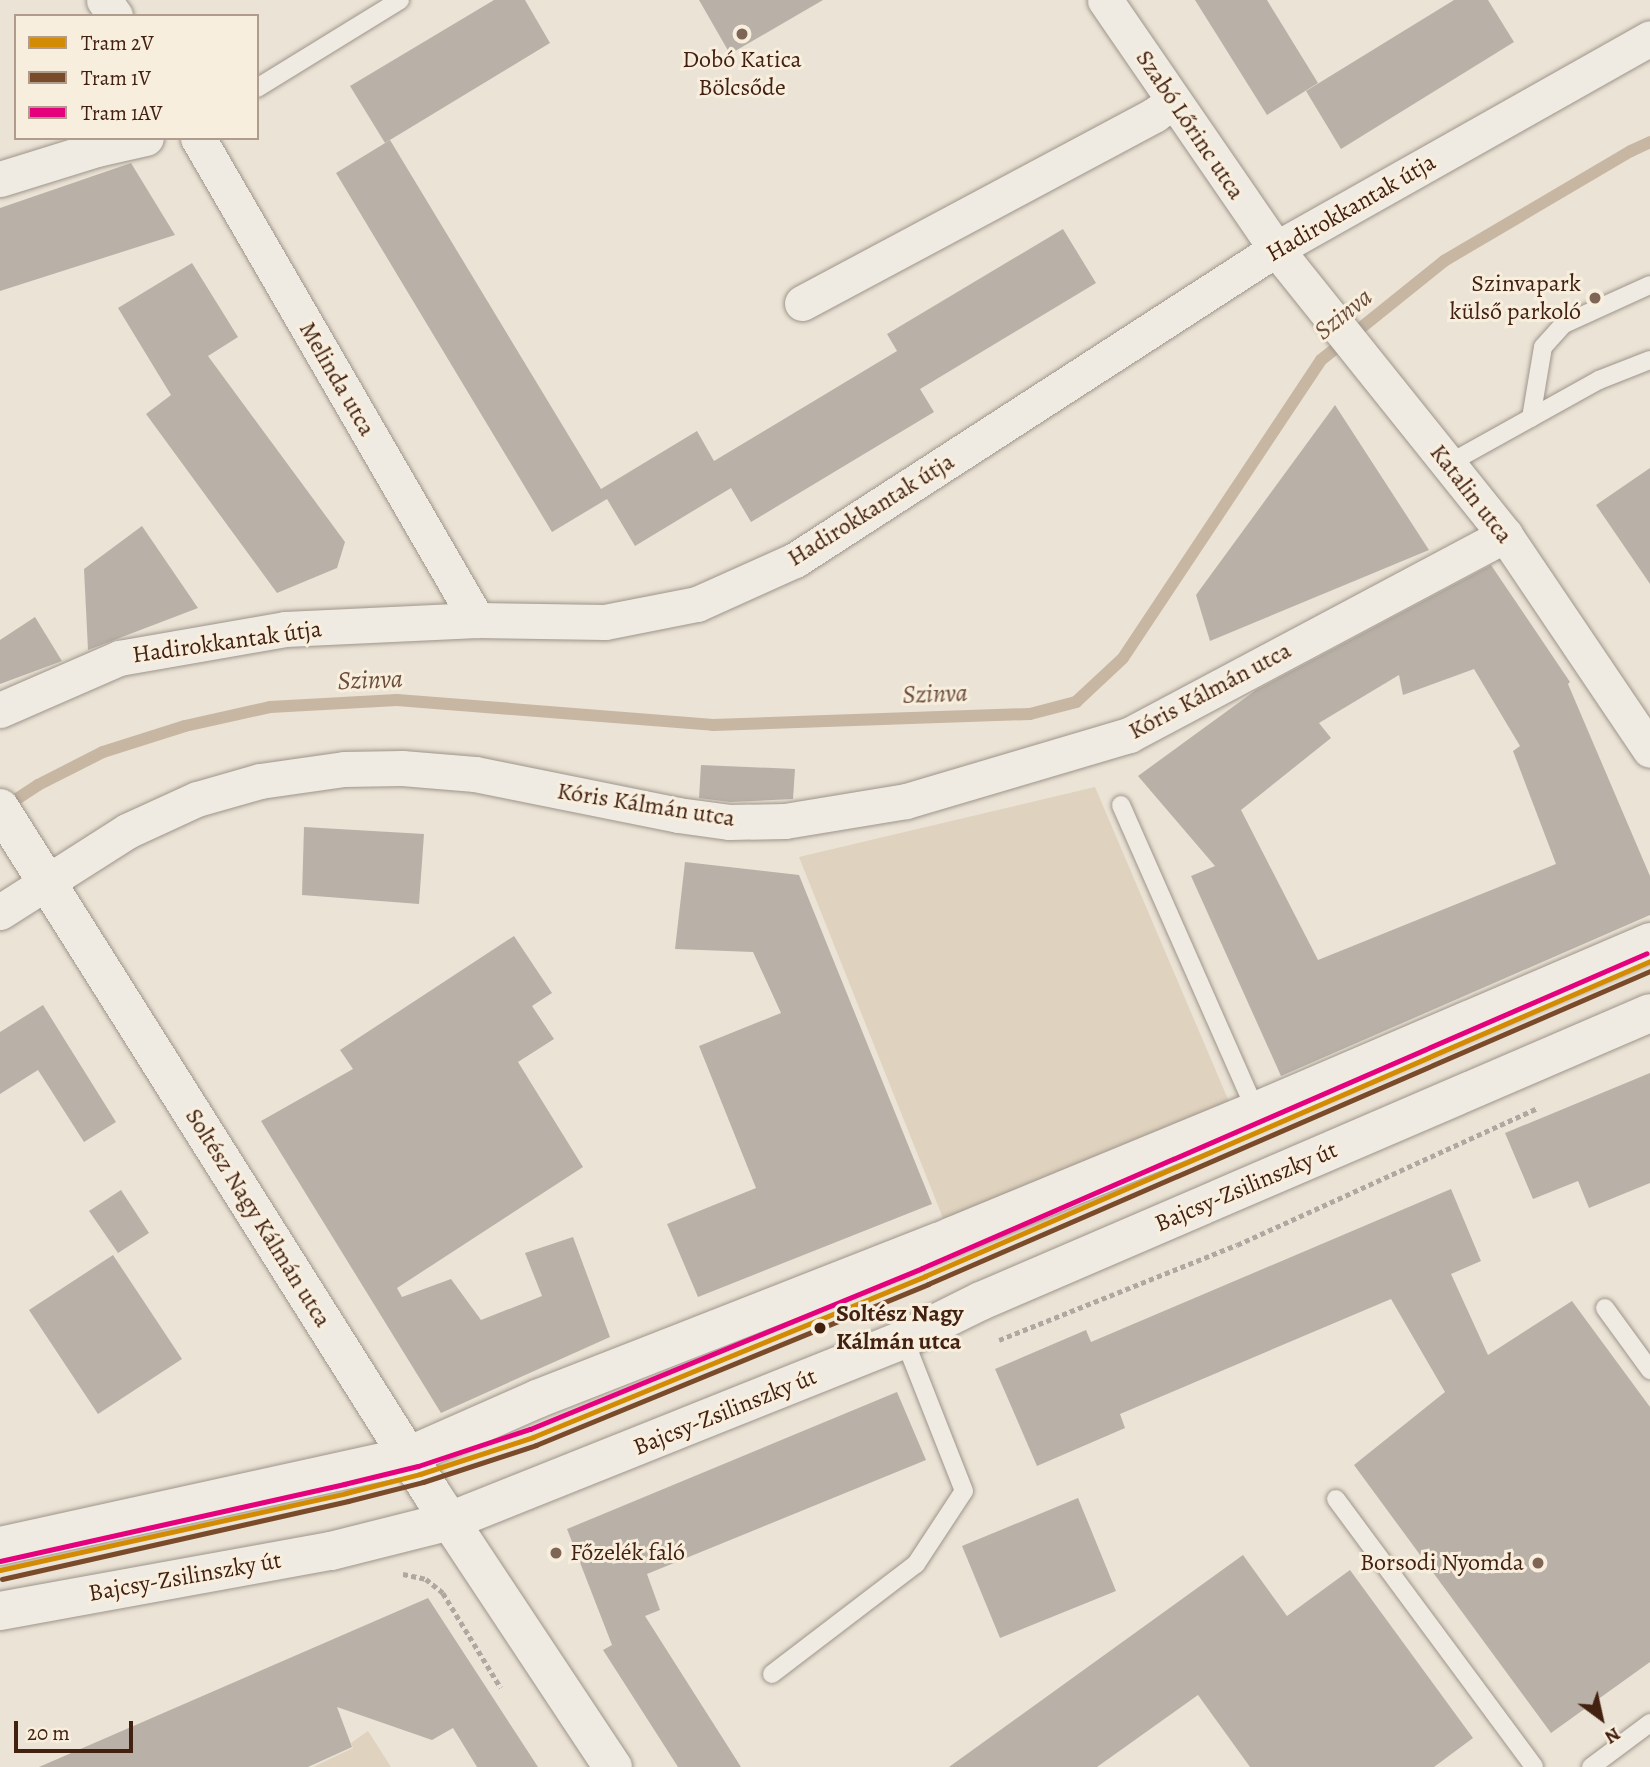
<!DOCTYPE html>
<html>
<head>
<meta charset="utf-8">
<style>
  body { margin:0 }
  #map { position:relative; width:1650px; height:1767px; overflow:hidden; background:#ebe3d5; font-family:Alegreya,serif }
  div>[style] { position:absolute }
  .green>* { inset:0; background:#dfd2be }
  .stream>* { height:12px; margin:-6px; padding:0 6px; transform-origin:6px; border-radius:6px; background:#c7b6a2 }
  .building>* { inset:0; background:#b9b1a7 }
  .path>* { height:4.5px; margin-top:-2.25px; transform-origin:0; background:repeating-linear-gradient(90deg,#afa8a1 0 5px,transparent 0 8.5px) }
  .roads { filter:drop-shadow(0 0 2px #9e958b) drop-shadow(0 0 2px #9e958b) }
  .lane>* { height:18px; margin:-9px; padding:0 9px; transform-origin:9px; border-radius:9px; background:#efebe3 }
  .street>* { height:35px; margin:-17.5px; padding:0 17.5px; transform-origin:17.5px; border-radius:17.5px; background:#efebe3 }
  .secondary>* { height:38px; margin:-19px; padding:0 19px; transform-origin:19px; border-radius:19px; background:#efebe3 }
  .tram-1>* { height:5px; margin:-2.5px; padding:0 2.5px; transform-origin:2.5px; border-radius:2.5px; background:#d38b03 }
  .tram-2>* { height:5px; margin:-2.5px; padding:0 2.5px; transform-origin:2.5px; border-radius:2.5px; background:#7a4b2a }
  .tram-3>* { height:5px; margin:-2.5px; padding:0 2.5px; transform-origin:2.5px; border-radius:2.5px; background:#e5007d }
  .dots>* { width:19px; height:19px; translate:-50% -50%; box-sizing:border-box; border:4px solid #f8eede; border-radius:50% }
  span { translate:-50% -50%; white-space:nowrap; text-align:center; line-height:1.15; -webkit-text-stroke:6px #f8eede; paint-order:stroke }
  .poi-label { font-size:24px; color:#432110 }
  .right { translate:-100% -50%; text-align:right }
  .left { translate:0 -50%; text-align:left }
  .street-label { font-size:24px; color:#432110 }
  .stop-label { font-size:24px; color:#432110; font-weight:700 }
  .water-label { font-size:26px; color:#6c4e3b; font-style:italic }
  .legend { position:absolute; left:14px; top:14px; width:245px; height:126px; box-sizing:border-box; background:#f8eede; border:2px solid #b09c8c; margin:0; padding:9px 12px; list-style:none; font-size:21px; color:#432110 }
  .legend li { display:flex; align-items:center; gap:14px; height:35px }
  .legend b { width:35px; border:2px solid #b09c8c }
  .north { position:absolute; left:1566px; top:1683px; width:70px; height:70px; -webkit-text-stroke:5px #f8eede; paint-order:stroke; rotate:147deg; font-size:19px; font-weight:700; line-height:28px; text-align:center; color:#432110 }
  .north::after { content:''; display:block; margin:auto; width:24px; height:32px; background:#432110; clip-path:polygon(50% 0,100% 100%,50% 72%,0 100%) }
  .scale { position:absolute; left:14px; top:1721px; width:119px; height:32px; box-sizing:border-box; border:4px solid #432110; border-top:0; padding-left:9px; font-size:21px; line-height:24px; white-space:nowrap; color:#432110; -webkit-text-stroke:5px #f8eede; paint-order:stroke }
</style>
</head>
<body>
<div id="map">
  <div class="green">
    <div style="clip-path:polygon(1095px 787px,1230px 1104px,947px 1228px,799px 857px)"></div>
    <div style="clip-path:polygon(368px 1731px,391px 1767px,313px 1767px,353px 1748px,351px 1743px)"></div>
  </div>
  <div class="stream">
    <div style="left:3px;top:808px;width:42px;rotate:-33.3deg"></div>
    <div style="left:38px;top:785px;width:73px;rotate:-26.9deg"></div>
    <div style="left:103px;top:752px;width:86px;rotate:-17.6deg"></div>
    <div style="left:185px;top:726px;width:87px;rotate:-12.6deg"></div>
    <div style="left:270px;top:707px;width:127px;rotate:-3.2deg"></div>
    <div style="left:397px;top:700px;width:317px;rotate:4.5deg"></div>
    <div style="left:713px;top:725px;width:317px;rotate:-2deg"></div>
    <div style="left:1030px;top:714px;width:48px;rotate:-14.6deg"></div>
    <div style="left:1076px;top:702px;width:64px;rotate:-43.1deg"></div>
    <div style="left:1123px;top:658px;width:358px;rotate:-56.4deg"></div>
    <div style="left:1321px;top:360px;width:158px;rotate:-38.8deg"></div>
    <div style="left:1444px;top:261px;width:217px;rotate:-30.5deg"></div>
    <div style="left:1631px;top:151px;width:21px;rotate:-25deg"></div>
  </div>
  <div class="building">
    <div style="clip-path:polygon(494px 0,525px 0,550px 43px,385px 143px,350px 86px)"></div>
    <div style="clip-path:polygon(699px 0,823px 0,730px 54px)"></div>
    <div style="clip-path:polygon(1195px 0,1267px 0,1318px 83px,1267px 115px)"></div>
    <div style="clip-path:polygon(1454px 0,1488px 0,1514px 42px,1341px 149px,1306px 91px)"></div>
    <div style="clip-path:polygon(390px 140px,601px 489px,697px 431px,714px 461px,897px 351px,887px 334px,1063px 229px,1096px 283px,920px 389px,934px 412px,751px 522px,731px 488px,635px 546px,607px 499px,552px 532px,336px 173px)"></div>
    <div style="clip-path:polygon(131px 163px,175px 235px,0 291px,0 208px)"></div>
    <div style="clip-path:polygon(192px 263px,238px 337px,208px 356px,345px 542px,337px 568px,277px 593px,146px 414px,171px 395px,118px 308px)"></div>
    <div style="clip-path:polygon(1335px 405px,1429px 550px,1210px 641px,1196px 595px)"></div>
    <div style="clip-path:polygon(1650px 468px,1650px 584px,1596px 505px)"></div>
    <div style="clip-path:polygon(142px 526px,198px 608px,88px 650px,84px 569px)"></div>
    <div style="clip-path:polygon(evenodd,1491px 565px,1570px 682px,1568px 684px,1650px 876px,1650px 915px,1281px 1076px,1191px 876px,1215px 866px,1138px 776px,1256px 690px,1491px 565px,1474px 669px,1520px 746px,1513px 751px,1556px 864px,1318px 960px,1241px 810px,1331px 738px,1319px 723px,1399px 675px,1403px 695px,1474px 669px)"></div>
    <div style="clip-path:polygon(35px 617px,62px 661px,0 684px,0 640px)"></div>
    <div style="clip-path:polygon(701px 765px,795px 769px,793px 799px,730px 802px,699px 798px)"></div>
    <div style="clip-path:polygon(304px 827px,424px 834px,419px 904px,302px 895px)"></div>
    <div style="clip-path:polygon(685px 862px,799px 875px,932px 1204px,698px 1297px,667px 1224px,756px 1188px,699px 1046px,781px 1013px,753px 952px,675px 949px)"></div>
    <div style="clip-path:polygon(514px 936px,552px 993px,532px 1006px,554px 1039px,518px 1062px,583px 1167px,397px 1288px,402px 1297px,451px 1279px,481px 1320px,542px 1296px,525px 1253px,573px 1237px,610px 1337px,441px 1413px,261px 1121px,353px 1069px,340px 1050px)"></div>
    <div style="clip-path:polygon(43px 1005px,116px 1122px,84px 1142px,38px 1070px,0 1094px,0 1032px)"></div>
    <div style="clip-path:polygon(1650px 1073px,1650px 1183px,1589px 1208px,1578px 1181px,1533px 1199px,1505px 1133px)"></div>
    <div style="clip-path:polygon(1451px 1189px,1481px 1261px,1451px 1274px,1488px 1355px,1572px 1301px,1650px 1407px,1650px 1662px,1551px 1733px,1354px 1465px,1445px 1392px,1391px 1299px,1120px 1414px,1125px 1428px,1037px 1466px,995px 1369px,1086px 1330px,1091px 1342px)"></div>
    <div style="clip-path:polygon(121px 1190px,149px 1233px,118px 1253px,89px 1211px)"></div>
    <div style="clip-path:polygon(113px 1255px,182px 1359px,98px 1414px,29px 1310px)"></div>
    <div style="clip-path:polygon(897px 1392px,926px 1460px,647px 1574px,660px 1610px,645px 1616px,741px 1767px,678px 1767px,603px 1650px,612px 1645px,567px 1529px)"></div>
    <div style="clip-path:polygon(1078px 1498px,1116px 1591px,1000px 1638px,962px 1546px)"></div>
    <div style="clip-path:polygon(1243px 1555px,1287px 1616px,1350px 1570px,1473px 1738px,1434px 1767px,1250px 1767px,1198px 1695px,1097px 1767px,949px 1767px)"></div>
    <div style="clip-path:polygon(428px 1598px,538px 1767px,477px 1767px,453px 1728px,432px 1740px,337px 1707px,352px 1747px,308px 1767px,39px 1767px)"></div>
  </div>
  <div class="path">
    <div style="left:999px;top:1340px;width:256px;rotate:-21.8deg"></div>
    <div style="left:1237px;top:1245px;width:330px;rotate:-24.5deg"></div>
    <div style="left:403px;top:1574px;width:24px;rotate:12deg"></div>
    <div style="left:426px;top:1579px;width:22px;rotate:39deg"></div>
    <div style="left:443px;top:1593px;width:111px;rotate:58.6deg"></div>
  </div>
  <div class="roads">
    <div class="lane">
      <div style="left:257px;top:88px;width:168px;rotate:-31.6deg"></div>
      <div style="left:1531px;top:418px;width:72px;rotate:-80.4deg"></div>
      <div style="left:1543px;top:347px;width:31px;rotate:-48deg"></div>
      <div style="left:1564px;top:324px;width:94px;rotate:-24.4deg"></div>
      <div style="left:1448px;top:464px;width:173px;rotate:-29.1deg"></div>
      <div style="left:1599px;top:380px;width:55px;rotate:-21.4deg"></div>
      <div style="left:1121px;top:805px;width:334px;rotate:66.2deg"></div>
      <div style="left:1605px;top:1308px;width:77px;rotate:54deg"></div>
      <div style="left:1336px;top:1499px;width:333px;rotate:53.5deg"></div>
      <div style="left:772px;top:1674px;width:181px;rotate:-37.4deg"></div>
      <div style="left:916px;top:1564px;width:87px;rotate:-56.7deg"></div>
      <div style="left:964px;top:1491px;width:163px;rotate:-111.5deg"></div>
      <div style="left:1591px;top:1767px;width:74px;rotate:-36.7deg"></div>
    </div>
    <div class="street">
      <div style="left:104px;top:0;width:19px;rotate:55deg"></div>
      <div style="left:1105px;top:0;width:302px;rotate:55.5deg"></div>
      <div style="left:1276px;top:249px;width:366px;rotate:51.3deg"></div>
      <div style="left:1505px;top:535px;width:259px;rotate:56deg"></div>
      <div style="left:198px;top:138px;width:557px;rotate:59.94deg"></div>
      <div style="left:0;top:179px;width:102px;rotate:-17.2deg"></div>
      <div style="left:97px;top:149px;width:50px;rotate:-12.7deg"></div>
      <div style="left:802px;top:303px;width:399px;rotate:-28.1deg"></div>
      <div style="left:1154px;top:115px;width:24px;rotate:-35deg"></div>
      <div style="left:0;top:710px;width:130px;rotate:-23.6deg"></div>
      <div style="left:119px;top:658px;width:169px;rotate:-9.9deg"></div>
      <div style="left:285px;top:629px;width:192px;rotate:-2.7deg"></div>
      <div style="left:477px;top:620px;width:128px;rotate:0.9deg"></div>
      <div style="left:605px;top:622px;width:94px;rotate:-11.1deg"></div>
      <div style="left:697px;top:604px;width:107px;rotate:-24.2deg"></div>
      <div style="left:795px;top:560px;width:573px;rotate:-32.89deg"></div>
      <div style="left:1276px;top:249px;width:429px;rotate:-29.4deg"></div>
      <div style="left:0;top:912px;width:151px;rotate:-32.5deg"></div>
      <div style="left:127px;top:831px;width:77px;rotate:-24.6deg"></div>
      <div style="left:197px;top:799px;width:66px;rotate:-15.9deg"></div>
      <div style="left:260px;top:781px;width:85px;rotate:-8.1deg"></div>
      <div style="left:344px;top:769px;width:58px;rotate:-1deg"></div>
      <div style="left:402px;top:768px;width:73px;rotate:4.7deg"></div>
      <div style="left:475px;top:774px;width:207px;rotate:11.4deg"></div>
      <div style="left:678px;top:815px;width:51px;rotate:7.8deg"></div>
      <div style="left:729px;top:822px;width:56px;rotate:-1deg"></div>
      <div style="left:785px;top:821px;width:123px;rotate:-9.4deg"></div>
      <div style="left:906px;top:801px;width:233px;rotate:-16.5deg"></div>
      <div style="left:1129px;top:735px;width:426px;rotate:-28deg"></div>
    </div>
    <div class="secondary">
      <div style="left:0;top:808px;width:811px;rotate:57.8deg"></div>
      <div style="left:432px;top:1494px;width:328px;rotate:56.5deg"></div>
      <div style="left:0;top:1546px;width:418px;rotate:-12.4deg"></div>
      <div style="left:408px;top:1456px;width:141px;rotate:-23.8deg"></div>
      <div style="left:537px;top:1399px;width:446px;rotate:-21.4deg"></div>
      <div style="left:952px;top:1236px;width:329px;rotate:-22.4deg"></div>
      <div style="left:1256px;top:1111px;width:429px;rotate:-23.2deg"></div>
      <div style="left:0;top:1611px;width:336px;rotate:-10.3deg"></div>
      <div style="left:331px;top:1551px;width:123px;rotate:-14.1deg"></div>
      <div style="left:450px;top:1521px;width:489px;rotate:-21.8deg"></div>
      <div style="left:904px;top:1339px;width:86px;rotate:-26.3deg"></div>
      <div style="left:981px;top:1301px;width:728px;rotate:-23.29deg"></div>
    </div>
  </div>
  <div class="tram-1">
    <div style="left:0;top:1570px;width:354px;rotate:-12.5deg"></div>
    <div style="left:346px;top:1493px;width:76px;rotate:-14.4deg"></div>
    <div style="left:420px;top:1474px;width:119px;rotate:-18.1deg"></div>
    <div style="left:533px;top:1437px;width:424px;rotate:-22.3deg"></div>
    <div style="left:925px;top:1276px;width:790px;rotate:-23.48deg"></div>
  </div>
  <div class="tram-2">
    <div style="left:2px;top:1579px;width:355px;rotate:-12.7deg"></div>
    <div style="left:348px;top:1501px;width:77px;rotate:-14.2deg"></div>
    <div style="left:423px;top:1482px;width:119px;rotate:-18.1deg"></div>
    <div style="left:536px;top:1445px;width:424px;rotate:-22.3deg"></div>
    <div style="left:928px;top:1284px;width:787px;rotate:-23.44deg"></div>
  </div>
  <div class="tram-3">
    <div style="left:0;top:1561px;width:353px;rotate:-12.6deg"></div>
    <div style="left:344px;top:1484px;width:76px;rotate:-13.7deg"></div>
    <div style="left:418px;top:1466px;width:118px;rotate:-18.3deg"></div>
    <div style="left:530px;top:1429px;width:424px;rotate:-22.3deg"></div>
    <div style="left:922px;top:1268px;width:790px;rotate:-23.48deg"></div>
  </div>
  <div class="dots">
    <div style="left:742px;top:34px;background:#7e6555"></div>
    <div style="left:1595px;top:298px;background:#7e6555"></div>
    <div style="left:820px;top:1328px;background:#432110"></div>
    <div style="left:556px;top:1553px;background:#7e6555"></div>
    <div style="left:1538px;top:1563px;background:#7e6555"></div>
  </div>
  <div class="poi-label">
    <span style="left:742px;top:74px">Dobó Katica<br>Bölcsőde</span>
    <span class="right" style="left:1581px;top:298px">Szinvapark<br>külső parkoló</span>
    <span class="left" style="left:570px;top:1553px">Főzelék faló</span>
    <span class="right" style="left:1524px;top:1563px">Borsodi Nyomda</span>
  </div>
  <div class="street-label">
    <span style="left:1190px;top:125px;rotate:56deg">Szabó Lőrinc utca</span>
    <span style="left:1351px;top:208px;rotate:-30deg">Hadirokkantak útja</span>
    <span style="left:337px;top:379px;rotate:60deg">Melinda utca</span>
    <span style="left:1471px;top:494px;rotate:52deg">Katalin utca</span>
    <span style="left:871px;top:510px;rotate:-32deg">Hadirokkantak útja</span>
    <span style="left:227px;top:642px;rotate:-8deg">Hadirokkantak útja</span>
    <span style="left:1210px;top:691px;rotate:-28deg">Kóris Kálmán utca</span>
    <span style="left:646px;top:805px;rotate:9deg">Kóris Kálmán utca</span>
    <span style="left:1246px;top:1187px;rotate:-23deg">Bajcsy-Zsilinszky út</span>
    <span style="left:258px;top:1218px;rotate:58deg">Soltész Nagy Kálmán utca</span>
    <span style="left:725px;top:1412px;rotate:-22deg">Bajcsy-Zsilinszky út</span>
    <span style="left:185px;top:1577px;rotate:-10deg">Bajcsy-Zsilinszky út</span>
  </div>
  <div class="stop-label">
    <span class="left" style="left:836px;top:1328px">Soltész Nagy<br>Kálmán utca</span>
  </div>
  <div class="water-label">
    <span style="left:1343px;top:314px;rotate:-39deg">Szinva</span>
    <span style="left:370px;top:680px;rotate:-2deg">Szinva</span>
    <span style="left:935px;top:694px;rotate:-2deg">Szinva</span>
  </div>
  <ul class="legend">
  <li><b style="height:9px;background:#d38b03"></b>Tram 2V</li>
  <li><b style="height:9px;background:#7a4b2a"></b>Tram 1V</li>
  <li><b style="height:9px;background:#e5007d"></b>Tram 1AV</li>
  </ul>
  <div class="north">N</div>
  <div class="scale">20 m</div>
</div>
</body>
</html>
